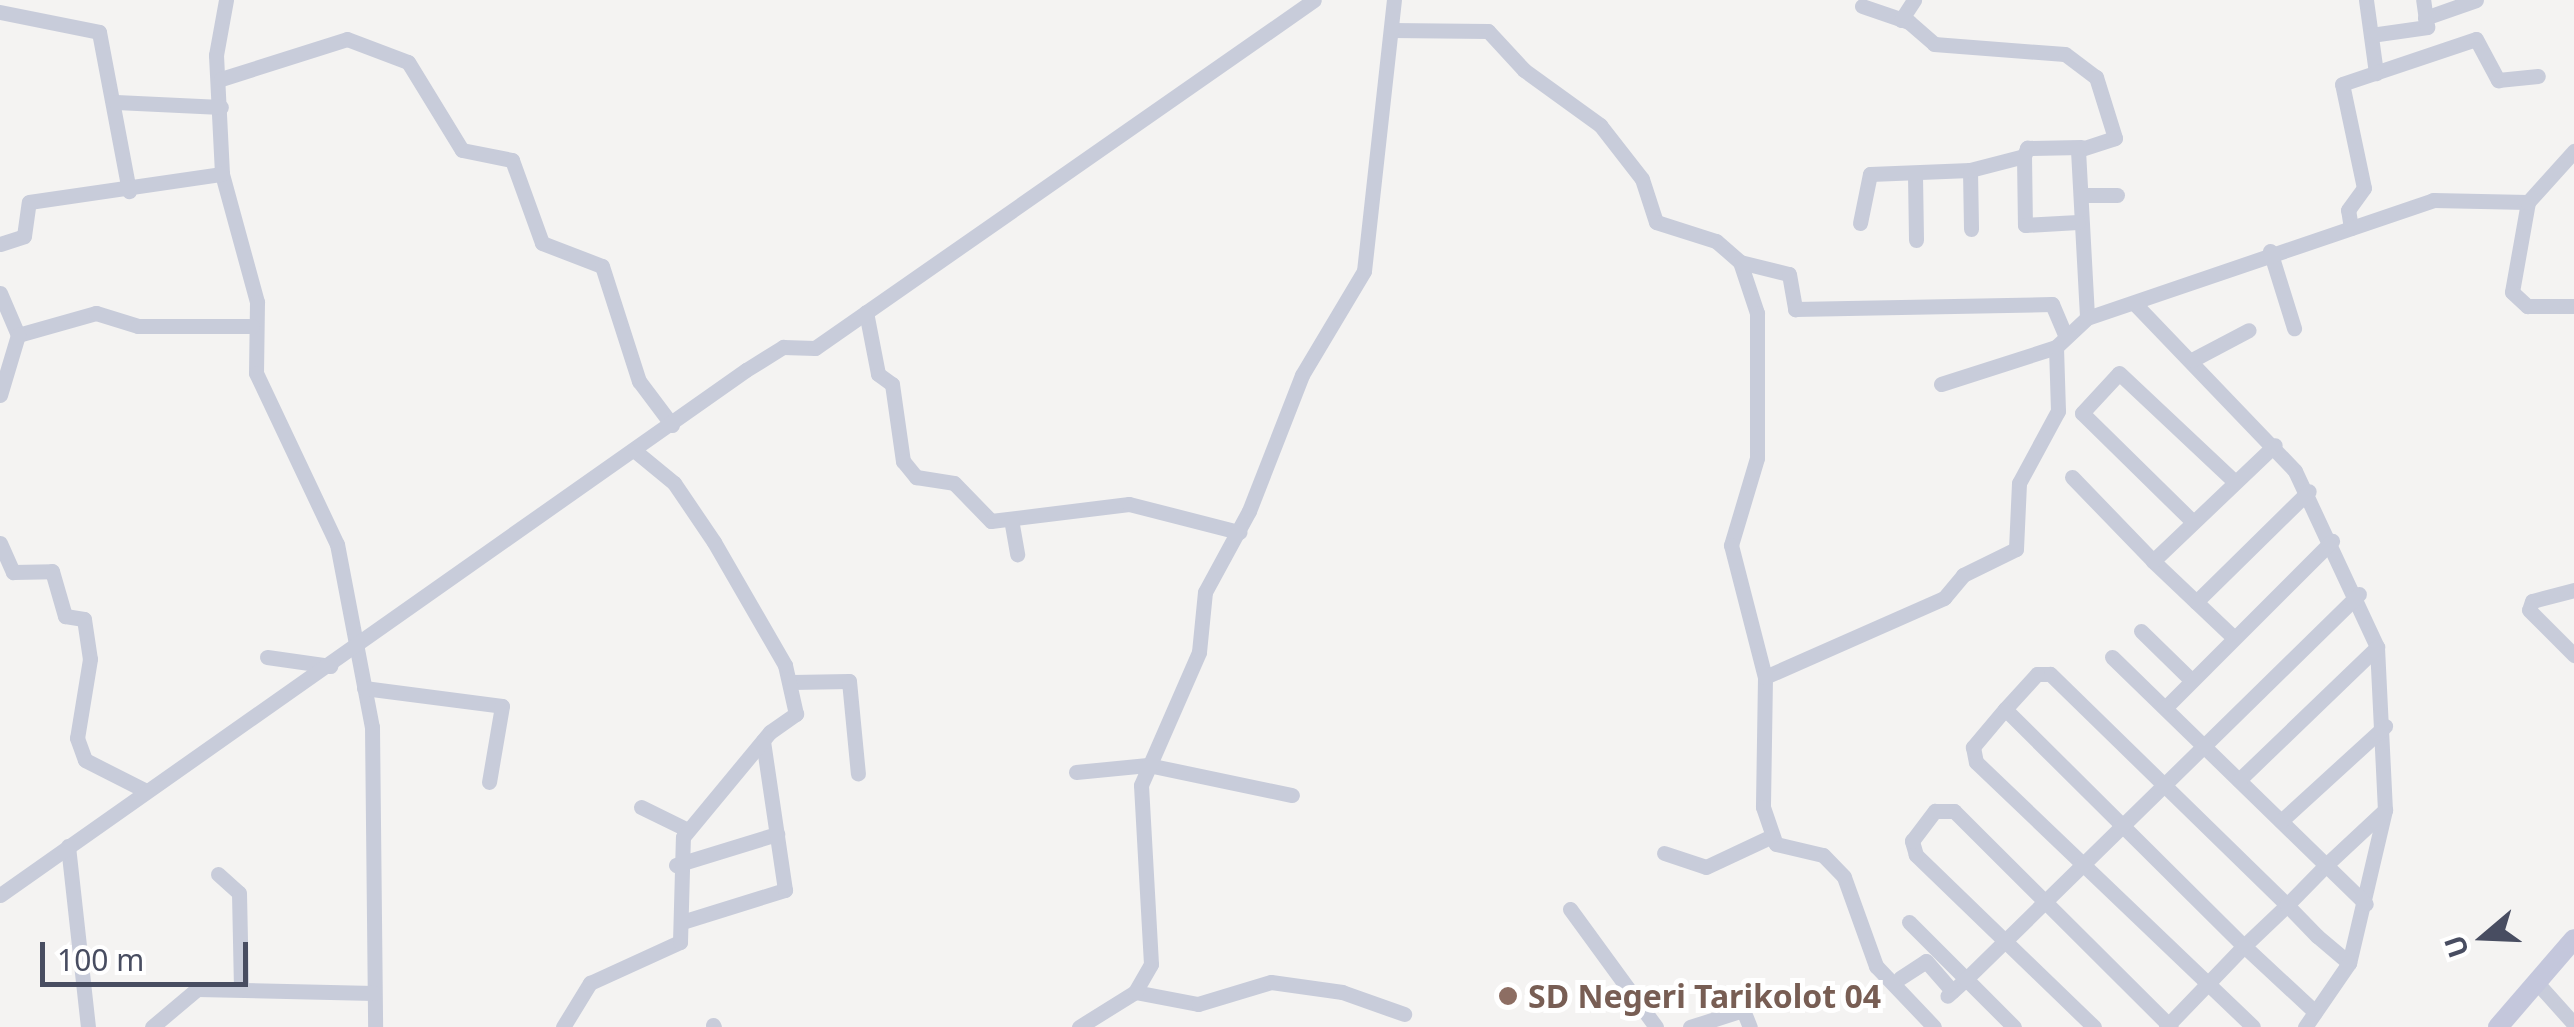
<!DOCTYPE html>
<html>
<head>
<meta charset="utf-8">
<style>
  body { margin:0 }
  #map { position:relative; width:2574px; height:1027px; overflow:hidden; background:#f4f3f2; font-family:"Noto Sans",sans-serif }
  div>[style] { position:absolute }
  .street>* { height:15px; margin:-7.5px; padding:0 7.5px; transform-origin:7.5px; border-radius:7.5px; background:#c8ccda }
  .secondary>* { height:20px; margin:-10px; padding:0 10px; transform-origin:10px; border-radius:10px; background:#c4c7dc }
  .dots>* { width:28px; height:28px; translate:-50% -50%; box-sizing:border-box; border:5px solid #fff; border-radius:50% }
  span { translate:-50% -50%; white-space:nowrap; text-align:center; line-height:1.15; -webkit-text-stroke:10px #fff; paint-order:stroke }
  .education-label { font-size:32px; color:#785e54; font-weight:700 }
  .left { translate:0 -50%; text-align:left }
  .north { position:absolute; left:2434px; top:887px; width:100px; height:100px; -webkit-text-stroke:8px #fff; paint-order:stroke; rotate:251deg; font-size:28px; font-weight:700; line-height:40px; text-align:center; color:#484d61 }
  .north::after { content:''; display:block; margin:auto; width:35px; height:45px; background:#484d61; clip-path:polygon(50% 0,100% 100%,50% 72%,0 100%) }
  .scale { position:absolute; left:40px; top:942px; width:208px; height:45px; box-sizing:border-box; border:5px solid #484d61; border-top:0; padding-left:12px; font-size:30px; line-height:35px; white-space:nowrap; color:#484d61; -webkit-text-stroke:8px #fff; paint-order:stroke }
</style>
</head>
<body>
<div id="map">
  <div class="street">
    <div style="left:226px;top:0;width:56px;rotate:100.3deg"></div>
    <div style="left:216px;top:55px;width:119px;rotate:87.1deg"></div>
    <div style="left:222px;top:174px;width:133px;rotate:74.7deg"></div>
    <div style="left:257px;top:302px;width:71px;rotate:90.8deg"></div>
    <div style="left:256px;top:373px;width:189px;rotate:64.7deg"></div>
    <div style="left:337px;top:544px;width:186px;rotate:79.2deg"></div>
    <div style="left:372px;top:727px;width:300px;rotate:89.4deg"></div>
    <div style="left:2366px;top:0;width:74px;rotate:82.2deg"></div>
    <div style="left:1862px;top:6px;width:50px;rotate:18.8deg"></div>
    <div style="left:1909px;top:22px;width:33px;rotate:41deg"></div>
    <div style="left:1934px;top:44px;width:131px;rotate:4.4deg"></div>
    <div style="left:2065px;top:54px;width:39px;rotate:37deg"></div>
    <div style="left:2096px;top:77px;width:64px;rotate:72.7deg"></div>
    <div style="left:2115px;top:138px;width:39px;rotate:162deg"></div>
    <div style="left:2078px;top:150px;width:168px;rotate:86.9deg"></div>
    <div style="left:0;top:12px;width:101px;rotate:11.4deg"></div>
    <div style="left:99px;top:32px;width:162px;rotate:79.3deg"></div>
    <div style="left:2425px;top:18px;width:54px;rotate:-19.4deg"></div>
    <div style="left:1901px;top:20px;width:24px;rotate:-57deg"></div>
    <div style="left:1391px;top:30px;width:97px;rotate:0.6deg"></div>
    <div style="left:1488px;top:31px;width:53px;rotate:47.3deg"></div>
    <div style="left:1524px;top:70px;width:94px;rotate:35.9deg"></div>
    <div style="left:1600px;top:125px;width:68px;rotate:52.1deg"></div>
    <div style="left:1642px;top:179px;width:45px;rotate:72deg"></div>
    <div style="left:1656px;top:222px;width:63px;rotate:17.6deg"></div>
    <div style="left:1716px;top:241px;width:32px;rotate:41deg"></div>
    <div style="left:1740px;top:262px;width:54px;rotate:71.6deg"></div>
    <div style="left:1757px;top:313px;width:145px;rotate:90deg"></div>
    <div style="left:1757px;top:458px;width:91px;rotate:106.6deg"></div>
    <div style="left:1731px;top:545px;width:136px;rotate:75.6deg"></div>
    <div style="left:1765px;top:677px;width:130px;rotate:90.9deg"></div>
    <div style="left:1763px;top:807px;width:39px;rotate:71deg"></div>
    <div style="left:1776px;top:844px;width:48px;rotate:13.2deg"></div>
    <div style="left:1823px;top:855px;width:30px;rotate:46deg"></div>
    <div style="left:1844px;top:877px;width:95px;rotate:70.2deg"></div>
    <div style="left:1876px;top:966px;width:84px;rotate:46.4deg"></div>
    <div style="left:2371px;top:35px;width:57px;rotate:-8.1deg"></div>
    <div style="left:2427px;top:27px;width:27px;rotate:-98deg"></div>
    <div style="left:221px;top:79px;width:132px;rotate:-17.6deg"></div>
    <div style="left:347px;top:39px;width:65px;rotate:20.7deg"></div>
    <div style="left:408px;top:62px;width:103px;rotate:58.5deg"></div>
    <div style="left:462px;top:150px;width:51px;rotate:11.3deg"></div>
    <div style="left:512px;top:160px;width:88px;rotate:70.1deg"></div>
    <div style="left:542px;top:243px;width:64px;rotate:21deg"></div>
    <div style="left:602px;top:266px;width:121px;rotate:72.2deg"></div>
    <div style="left:639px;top:381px;width:55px;rotate:53.1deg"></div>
    <div style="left:116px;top:102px;width:105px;rotate:2.7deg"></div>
    <div style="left:2024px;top:156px;width:9px;rotate:-69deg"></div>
    <div style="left:2027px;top:148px;width:54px;rotate:-1.1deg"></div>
    <div style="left:1970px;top:170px;width:59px;rotate:89deg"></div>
    <div style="left:1915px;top:175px;width:65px;rotate:89.1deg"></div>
    <div style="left:2081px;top:195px;width:36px"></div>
    <div style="left:2528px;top:202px;width:91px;rotate:100.1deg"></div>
    <div style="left:2512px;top:292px;width:21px;rotate:43deg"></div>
    <div style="left:2527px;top:306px;width:47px"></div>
    <div style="left:1860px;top:223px;width:50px;rotate:-78.5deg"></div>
    <div style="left:1870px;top:174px;width:100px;rotate:-2.3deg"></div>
    <div style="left:1970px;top:170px;width:56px;rotate:-14.5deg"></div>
    <div style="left:2024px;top:156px;width:69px;rotate:89.2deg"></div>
    <div style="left:2025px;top:225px;width:53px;rotate:-3.2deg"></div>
    <div style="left:2351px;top:228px;width:18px;rotate:-99deg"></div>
    <div style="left:2348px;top:210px;width:27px;rotate:-54deg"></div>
    <div style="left:2364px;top:188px;width:106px;rotate:-101.9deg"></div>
    <div style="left:2342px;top:84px;width:141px;rotate:-18.6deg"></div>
    <div style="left:2476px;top:39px;width:47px;rotate:61.8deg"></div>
    <div style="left:2498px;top:80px;width:40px;rotate:-5.7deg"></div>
    <div style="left:0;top:244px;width:25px;rotate:-18deg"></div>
    <div style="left:24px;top:236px;width:34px;rotate:-82deg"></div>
    <div style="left:29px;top:202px;width:195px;rotate:-8.3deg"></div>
    <div style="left:2270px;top:251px;width:81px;rotate:72.7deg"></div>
    <div style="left:1740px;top:262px;width:50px;rotate:13.8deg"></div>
    <div style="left:1789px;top:274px;width:36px;rotate:80deg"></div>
    <div style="left:1795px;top:309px;width:257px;rotate:-1.1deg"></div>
    <div style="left:2052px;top:304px;width:33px;rotate:67deg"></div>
    <div style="left:0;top:293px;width:46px;rotate:66.8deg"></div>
    <div style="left:18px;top:335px;width:81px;rotate:-15.8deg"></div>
    <div style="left:96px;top:313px;width:44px;rotate:17.2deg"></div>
    <div style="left:138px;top:326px;width:114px"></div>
    <div style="left:2135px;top:304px;width:231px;rotate:46.2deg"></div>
    <div style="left:2295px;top:471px;width:194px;rotate:65deg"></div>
    <div style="left:2377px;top:647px;width:163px;rotate:87.2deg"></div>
    <div style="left:2385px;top:810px;width:157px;rotate:103.2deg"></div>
    <div style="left:2349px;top:963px;width:42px;rotate:-139.8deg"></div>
    <div style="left:2317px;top:936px;width:43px;rotate:-134.1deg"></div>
    <div style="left:2287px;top:905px;width:331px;rotate:-135.7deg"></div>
    <div style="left:2050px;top:674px;width:13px;rotate:180deg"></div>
    <div style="left:2037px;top:674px;width:47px;rotate:132.4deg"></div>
    <div style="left:2005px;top:709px;width:337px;rotate:44.8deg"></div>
    <div style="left:2244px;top:946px;width:59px;rotate:-43.6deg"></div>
    <div style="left:2287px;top:905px;width:56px;rotate:-45.7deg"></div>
    <div style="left:2326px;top:865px;width:81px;rotate:-43deg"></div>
    <div style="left:866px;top:312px;width:63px;rotate:79deg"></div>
    <div style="left:878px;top:374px;width:17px;rotate:36deg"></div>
    <div style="left:892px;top:384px;width:78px;rotate:81.9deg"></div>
    <div style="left:903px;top:461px;width:21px;rotate:51deg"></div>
    <div style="left:916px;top:477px;width:38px;rotate:9deg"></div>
    <div style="left:954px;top:483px;width:53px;rotate:45.8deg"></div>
    <div style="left:991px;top:521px;width:139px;rotate:-7deg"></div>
    <div style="left:1129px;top:504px;width:114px;rotate:14.3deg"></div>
    <div style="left:2192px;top:360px;width:64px;rotate:-27.8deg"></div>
    <div style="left:1941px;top:384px;width:121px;rotate:-17.8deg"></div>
    <div style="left:0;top:395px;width:63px;rotate:-73.3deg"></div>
    <div style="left:2072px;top:477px;width:117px;rotate:46deg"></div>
    <div style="left:1011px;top:519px;width:36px;rotate:80deg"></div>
    <div style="left:2192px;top:521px;width:154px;rotate:-135.5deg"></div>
    <div style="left:2082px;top:413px;width:54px;rotate:-47.2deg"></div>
    <div style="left:2119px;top:373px;width:158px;rotate:43.2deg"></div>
    <div style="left:0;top:543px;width:32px;rotate:66deg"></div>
    <div style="left:13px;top:572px;width:39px;rotate:-1deg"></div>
    <div style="left:52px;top:571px;width:47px;rotate:73.9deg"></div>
    <div style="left:65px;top:616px;width:19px;rotate:9deg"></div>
    <div style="left:84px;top:619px;width:40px;rotate:81.5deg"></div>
    <div style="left:90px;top:659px;width:80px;rotate:99.3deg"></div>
    <div style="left:77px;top:738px;width:23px;rotate:70deg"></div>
    <div style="left:85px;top:760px;width:68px;rotate:26.9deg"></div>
    <div style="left:2574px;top:590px;width:43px;rotate:165.3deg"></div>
    <div style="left:2532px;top:601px;width:9px;rotate:108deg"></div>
    <div style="left:2529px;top:610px;width:64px;rotate:45deg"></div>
    <div style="left:2196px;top:602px;width:158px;rotate:-44.5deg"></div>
    <div style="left:2141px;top:631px;width:70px;rotate:44.4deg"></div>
    <div style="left:2232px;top:636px;width:109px;rotate:-136.5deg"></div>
    <div style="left:2153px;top:561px;width:168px;rotate:-43.6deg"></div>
    <div style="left:267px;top:657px;width:64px;rotate:8.1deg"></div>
    <div style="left:2112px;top:657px;width:354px;rotate:44.2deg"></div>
    <div style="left:1765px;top:677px;width:196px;rotate:-23.8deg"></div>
    <div style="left:1944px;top:598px;width:30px;rotate:-50deg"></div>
    <div style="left:1963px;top:575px;width:59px;rotate:-26.1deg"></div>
    <div style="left:2016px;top:549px;width:66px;rotate:-87.4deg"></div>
    <div style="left:2019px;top:483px;width:82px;rotate:-61.6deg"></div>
    <div style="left:2058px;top:411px;width:64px;rotate:-91.8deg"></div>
    <div style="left:2056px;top:347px;width:42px;rotate:-43.1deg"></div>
    <div style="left:2087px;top:318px;width:366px;rotate:-18.8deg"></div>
    <div style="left:2433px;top:200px;width:95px;rotate:1.2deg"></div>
    <div style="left:2528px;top:202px;width:69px;rotate:-48deg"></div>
    <div style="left:792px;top:682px;width:57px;rotate:-1deg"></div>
    <div style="left:849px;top:681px;width:93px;rotate:84.5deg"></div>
    <div style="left:364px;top:688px;width:139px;rotate:7.4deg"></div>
    <div style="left:502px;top:706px;width:77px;rotate:99.7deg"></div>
    <div style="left:2166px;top:707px;width:235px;rotate:-45deg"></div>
    <div style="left:2005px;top:709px;width:50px;rotate:130.1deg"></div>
    <div style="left:1973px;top:747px;width:15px;rotate:79deg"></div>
    <div style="left:1976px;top:762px;width:383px;rotate:43.7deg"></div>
    <div style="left:1076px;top:772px;width:72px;rotate:-5.6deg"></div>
    <div style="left:1148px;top:765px;width:147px;rotate:11.8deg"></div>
    <div style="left:2239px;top:780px;width:192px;rotate:-43.9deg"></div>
    <div style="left:641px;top:807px;width:52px;rotate:26.1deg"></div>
    <div style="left:2281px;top:821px;width:141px;rotate:-42.4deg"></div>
    <div style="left:68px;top:846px;width:182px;rotate:83.7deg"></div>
    <div style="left:1664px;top:853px;width:44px;rotate:18.4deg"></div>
    <div style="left:1706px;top:867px;width:71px;rotate:-25.1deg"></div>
    <div style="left:676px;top:865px;width:106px;rotate:-17.1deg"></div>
    <div style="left:218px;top:874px;width:28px;rotate:42deg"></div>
    <div style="left:239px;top:893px;width:95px;rotate:88.8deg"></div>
    <div style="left:0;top:895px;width:912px;rotate:-35.14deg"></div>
    <div style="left:746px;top:370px;width:44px;rotate:-31.9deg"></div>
    <div style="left:783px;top:347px;width:32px;rotate:2deg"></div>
    <div style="left:815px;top:348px;width:608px;rotate:-34.89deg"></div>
    <div style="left:1570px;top:909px;width:146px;rotate:53.9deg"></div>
    <div style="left:682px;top:922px;width:108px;rotate:-17.3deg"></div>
    <div style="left:785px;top:890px;width:151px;rotate:-98.4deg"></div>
    <div style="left:1909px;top:922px;width:81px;rotate:45deg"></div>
    <div style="left:1966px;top:979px;width:25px;rotate:138deg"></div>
    <div style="left:1900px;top:978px;width:31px;rotate:-33deg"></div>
    <div style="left:1926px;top:961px;width:40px;rotate:49deg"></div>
    <div style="left:2539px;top:985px;width:52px;rotate:48.1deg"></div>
    <div style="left:1135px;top:992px;width:64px;rotate:10.8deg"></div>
    <div style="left:1198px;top:1004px;width:76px;rotate:-16.8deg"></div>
    <div style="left:1271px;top:982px;width:72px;rotate:8deg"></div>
    <div style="left:1342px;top:992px;width:66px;rotate:19.5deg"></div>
    <div style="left:713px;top:1025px;width:2px;rotate:63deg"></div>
    <div style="left:152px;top:1027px;width:59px;rotate:-40.2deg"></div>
    <div style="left:197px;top:989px;width:177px;rotate:1.3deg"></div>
    <div style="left:563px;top:1027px;width:52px;rotate:-58.5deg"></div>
    <div style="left:590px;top:983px;width:99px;rotate:-24.5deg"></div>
    <div style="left:680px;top:942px;width:105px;rotate:-88.4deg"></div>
    <div style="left:683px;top:837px;width:136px;rotate:-50.4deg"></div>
    <div style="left:770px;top:732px;width:32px;rotate:-35deg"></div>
    <div style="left:796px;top:714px;width:50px;rotate:-102.7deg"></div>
    <div style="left:785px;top:665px;width:142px;rotate:-120deg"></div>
    <div style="left:714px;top:542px;width:71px;rotate:-124.1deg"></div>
    <div style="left:674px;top:483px;width:50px;rotate:-140.6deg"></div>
    <div style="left:1079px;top:1027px;width:66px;rotate:-32deg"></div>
    <div style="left:1135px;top:992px;width:32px;rotate:-60deg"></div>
    <div style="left:1151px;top:964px;width:179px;rotate:-93.2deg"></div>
    <div style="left:1141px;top:785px;width:145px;rotate:-66.4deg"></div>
    <div style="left:1199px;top:652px;width:60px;rotate:-84.3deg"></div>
    <div style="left:1205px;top:592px;width:92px;rotate:-61.5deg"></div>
    <div style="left:1249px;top:511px;width:146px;rotate:-68.7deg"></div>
    <div style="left:1302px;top:375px;width:121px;rotate:-59.2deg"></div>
    <div style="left:1364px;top:271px;width:273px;rotate:-83.7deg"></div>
    <div style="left:1690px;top:1027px;width:56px;rotate:-17.8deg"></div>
    <div style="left:1743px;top:1010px;width:18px;rotate:68deg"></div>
    <div style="left:2014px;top:1027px;width:68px;rotate:-135deg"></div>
    <div style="left:1966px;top:979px;width:550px;rotate:-44.41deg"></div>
    <div style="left:2094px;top:1027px;width:248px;rotate:-136deg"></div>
    <div style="left:1916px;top:855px;width:15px;rotate:-106deg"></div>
    <div style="left:1912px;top:841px;width:38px;rotate:-53deg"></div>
    <div style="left:1935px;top:811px;width:19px"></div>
    <div style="left:1954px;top:811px;width:306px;rotate:44.9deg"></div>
    <div style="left:2166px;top:1027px;width:112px;rotate:-46.1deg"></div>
    <div style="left:2244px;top:946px;width:97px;rotate:42.9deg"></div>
    <div style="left:2305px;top:1027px;width:78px;rotate:-55.5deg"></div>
  </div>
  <div class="secondary">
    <div style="left:2498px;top:1027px;width:116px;rotate:-49.2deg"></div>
  </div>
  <div class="dots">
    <div style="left:1508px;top:996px;background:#8d6e63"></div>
  </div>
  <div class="education-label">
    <span class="left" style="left:1528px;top:996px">SD Negeri Tarikolot 04</span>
  </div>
  <div class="north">U</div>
  <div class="scale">100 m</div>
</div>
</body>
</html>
